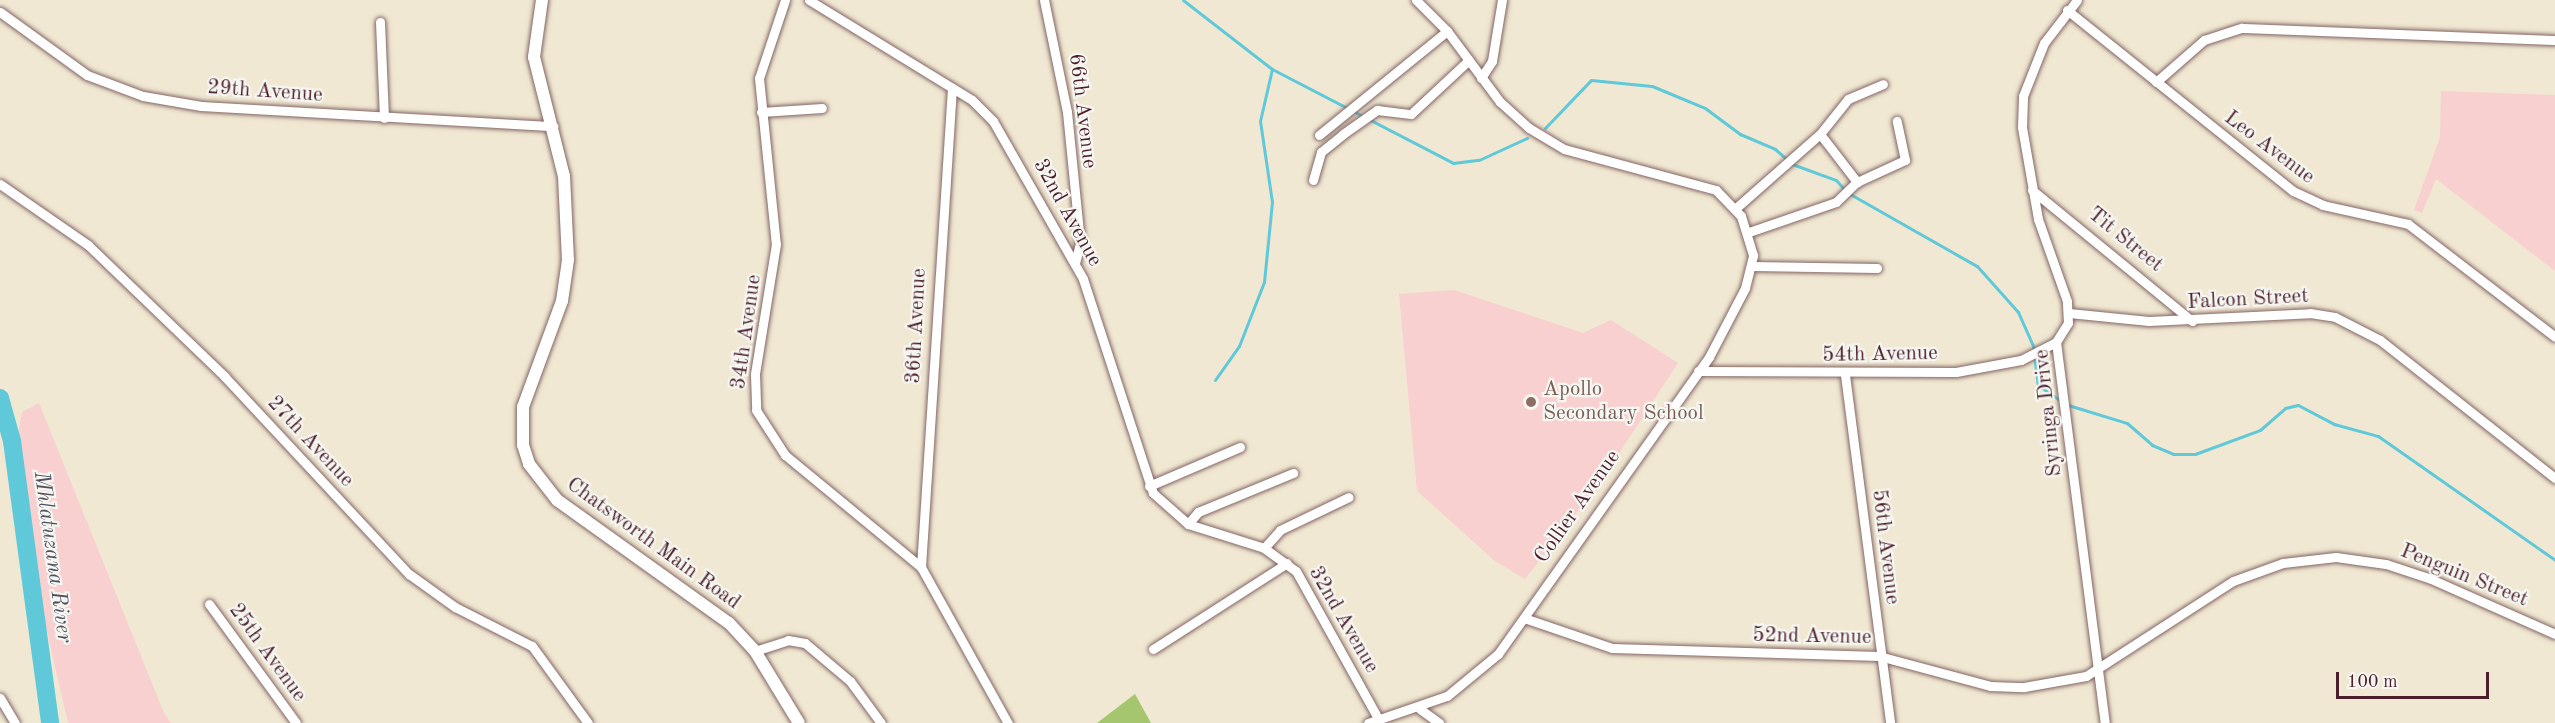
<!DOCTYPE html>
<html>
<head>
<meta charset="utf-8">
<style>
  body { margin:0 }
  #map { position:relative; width:2555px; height:723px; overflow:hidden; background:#f0e8d2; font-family:"Old Standard TT",serif }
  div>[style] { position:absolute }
  .built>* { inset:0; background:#f7d0cf }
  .green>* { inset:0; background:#a5c66e }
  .stream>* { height:3px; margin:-1.5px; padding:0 1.5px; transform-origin:1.5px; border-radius:1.5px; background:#5fc9d9 }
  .river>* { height:18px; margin:-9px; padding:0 9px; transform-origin:9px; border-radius:9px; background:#5fc9d9 }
  .roads { filter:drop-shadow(0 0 2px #846565) drop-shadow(0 0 2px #846565) }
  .street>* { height:9px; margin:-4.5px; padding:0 4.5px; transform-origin:4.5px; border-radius:4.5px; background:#fff }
  .secondary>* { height:12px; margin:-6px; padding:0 6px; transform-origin:6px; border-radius:6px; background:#fff }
  .dots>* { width:16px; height:16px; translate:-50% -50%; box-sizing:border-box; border:3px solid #f6f6f2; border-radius:50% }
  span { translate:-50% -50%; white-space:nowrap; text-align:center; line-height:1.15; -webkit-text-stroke:4.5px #f6f6f2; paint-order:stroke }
  .street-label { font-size:21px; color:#4a1f2b }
  .education-label { font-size:21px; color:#785e54 }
  .left { translate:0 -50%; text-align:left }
  .water-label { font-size:22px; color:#50525f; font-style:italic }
  .scale { position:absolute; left:2336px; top:672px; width:153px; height:27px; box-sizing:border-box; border:3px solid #4a1f2b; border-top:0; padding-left:8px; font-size:18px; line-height:21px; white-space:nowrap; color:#4a1f2b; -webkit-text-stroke:4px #f6f6f2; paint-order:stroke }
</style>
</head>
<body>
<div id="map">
  <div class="built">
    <div style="clip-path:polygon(2441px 91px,2555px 95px,2555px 271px,2436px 179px,2422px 213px,2414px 210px,2440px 137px)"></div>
    <div style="clip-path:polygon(1454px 290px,1583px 333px,1611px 320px,1678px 363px,1599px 484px,1525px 579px,1495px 561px,1417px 491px,1399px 294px)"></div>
    <div style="clip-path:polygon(39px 403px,164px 713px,171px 723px,68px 723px,45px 623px,16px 445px,22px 412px)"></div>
  </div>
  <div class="green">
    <div style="clip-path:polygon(1135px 694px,1151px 723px,1097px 723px)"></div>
  </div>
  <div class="stream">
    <div style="left:1183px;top:0;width:113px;rotate:37.8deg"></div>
    <div style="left:1272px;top:69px;width:204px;rotate:27.4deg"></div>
    <div style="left:1453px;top:163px;width:26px;rotate:-7deg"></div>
    <div style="left:1479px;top:160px;width:53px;rotate:-24.6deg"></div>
    <div style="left:1545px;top:128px;width:66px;rotate:-46.2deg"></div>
    <div style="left:1591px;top:80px;width:61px;rotate:5.6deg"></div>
    <div style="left:1652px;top:86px;width:57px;rotate:22.5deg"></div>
    <div style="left:1705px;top:108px;width:44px;rotate:36.6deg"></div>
    <div style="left:1740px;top:134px;width:38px;rotate:23deg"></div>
    <div style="left:1775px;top:149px;width:23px;rotate:41deg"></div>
    <div style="left:1792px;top:164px;width:47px;rotate:20deg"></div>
    <div style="left:1836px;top:180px;width:12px;rotate:48deg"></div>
    <div style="left:1850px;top:194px;width:146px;rotate:29.6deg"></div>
    <div style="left:1977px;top:266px;width:62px;rotate:48.3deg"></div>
    <div style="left:2018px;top:312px;width:37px;rotate:66deg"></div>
    <div style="left:2033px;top:346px;width:39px;rotate:83deg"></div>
    <div style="left:2038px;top:385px;width:29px;rotate:35deg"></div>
    <div style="left:1215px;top:380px;width:42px;rotate:-54.8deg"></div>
    <div style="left:1239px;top:346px;width:69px;rotate:-68.7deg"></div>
    <div style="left:1264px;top:282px;width:80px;rotate:-84.3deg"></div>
    <div style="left:1272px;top:202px;width:82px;rotate:-98.4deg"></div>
    <div style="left:1260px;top:121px;width:53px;rotate:-77deg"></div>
    <div style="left:2068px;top:405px;width:62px;rotate:17deg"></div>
    <div style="left:2127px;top:423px;width:33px;rotate:41deg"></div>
    <div style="left:2152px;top:445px;width:23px;rotate:23deg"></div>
    <div style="left:2173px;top:454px;width:22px"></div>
    <div style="left:2195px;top:454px;width:69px;rotate:-20.3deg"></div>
    <div style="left:2260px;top:430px;width:33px;rotate:-41deg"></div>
    <div style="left:2285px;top:408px;width:13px;rotate:-13deg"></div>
    <div style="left:2298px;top:405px;width:41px;rotate:27.8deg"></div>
    <div style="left:2334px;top:424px;width:46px;rotate:15.3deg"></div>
    <div style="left:2378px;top:436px;width:216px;rotate:35deg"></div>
  </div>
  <div class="river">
    <div style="left:0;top:398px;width:45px;rotate:74.4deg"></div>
    <div style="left:12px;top:441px;width:285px;rotate:82.3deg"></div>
  </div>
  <div class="roads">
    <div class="street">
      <div style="left:785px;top:0;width:82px;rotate:108.4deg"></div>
      <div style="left:759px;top:78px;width:167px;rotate:84.2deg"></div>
      <div style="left:776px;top:244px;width:132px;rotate:99.2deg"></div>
      <div style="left:755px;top:374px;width:36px;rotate:88deg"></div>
      <div style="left:756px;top:410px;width:54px;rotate:57.2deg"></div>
      <div style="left:785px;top:455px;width:176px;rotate:39.5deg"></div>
      <div style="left:921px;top:567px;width:179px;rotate:60.9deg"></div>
      <div style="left:809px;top:0;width:191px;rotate:31.5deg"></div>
      <div style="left:972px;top:100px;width:30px;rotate:45deg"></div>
      <div style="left:993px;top:121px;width:182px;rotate:60.3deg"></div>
      <div style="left:1083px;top:279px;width:225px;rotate:71.9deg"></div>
      <div style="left:1153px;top:493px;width:47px;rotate:41.5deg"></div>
      <div style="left:1188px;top:524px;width:80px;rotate:17.5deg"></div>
      <div style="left:1264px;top:548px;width:39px;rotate:36deg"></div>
      <div style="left:1296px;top:571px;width:171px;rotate:60.9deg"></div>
      <div style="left:1044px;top:0;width:114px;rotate:78.4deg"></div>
      <div style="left:1067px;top:112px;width:132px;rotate:84.3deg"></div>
      <div style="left:1080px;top:243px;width:21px;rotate:104deg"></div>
      <div style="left:2067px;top:10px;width:290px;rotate:38.7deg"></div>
      <div style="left:2293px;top:191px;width:33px;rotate:25deg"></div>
      <div style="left:2323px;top:205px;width:87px;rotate:12.6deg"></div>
      <div style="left:2408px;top:224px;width:185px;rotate:37.5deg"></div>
      <div style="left:0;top:12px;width:107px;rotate:35.9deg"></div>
      <div style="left:87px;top:75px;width:60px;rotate:20.6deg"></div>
      <div style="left:143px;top:96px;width:59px;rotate:9.8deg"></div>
      <div style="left:201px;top:106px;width:353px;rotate:3.3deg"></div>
      <div style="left:380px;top:22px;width:96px;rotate:87.6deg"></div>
      <div style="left:1481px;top:78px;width:20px;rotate:-57deg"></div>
      <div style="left:1492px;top:61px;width:62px;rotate:-80.7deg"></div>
      <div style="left:2156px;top:82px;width:64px;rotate:-41.2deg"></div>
      <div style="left:2204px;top:40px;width:40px;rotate:-18deg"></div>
      <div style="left:2242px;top:28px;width:313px;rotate:2.2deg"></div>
      <div style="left:761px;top:112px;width:61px;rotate:-3.8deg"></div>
      <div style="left:1820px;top:134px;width:61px;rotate:52.4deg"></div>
      <div style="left:1319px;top:135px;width:165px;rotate:-39.1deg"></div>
      <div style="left:1313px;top:180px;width:29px;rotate:-74deg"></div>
      <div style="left:1321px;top:152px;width:28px;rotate:-39deg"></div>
      <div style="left:1343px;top:134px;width:42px;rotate:-35.2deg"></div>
      <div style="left:1377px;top:110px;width:34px;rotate:7deg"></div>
      <div style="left:1411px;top:114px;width:79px;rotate:-43deg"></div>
      <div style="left:0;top:184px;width:107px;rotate:34.7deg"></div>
      <div style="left:88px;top:245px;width:190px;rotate:43.9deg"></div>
      <div style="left:225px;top:377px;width:270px;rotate:47deg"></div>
      <div style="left:409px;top:574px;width:57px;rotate:35.7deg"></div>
      <div style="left:455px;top:607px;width:86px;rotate:26.9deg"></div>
      <div style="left:532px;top:646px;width:95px;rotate:54deg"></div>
      <div style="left:2032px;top:190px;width:207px;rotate:39.3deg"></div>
      <div style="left:1736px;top:208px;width:112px;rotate:-41.4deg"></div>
      <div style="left:1820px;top:134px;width:45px;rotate:-51.3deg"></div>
      <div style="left:1848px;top:99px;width:38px;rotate:-23deg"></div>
      <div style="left:1749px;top:232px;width:92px;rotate:-19deg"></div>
      <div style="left:1836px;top:202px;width:29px;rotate:-44deg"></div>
      <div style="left:1857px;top:182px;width:53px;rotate:-24.6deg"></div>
      <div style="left:1905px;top:160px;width:40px;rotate:-102deg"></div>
      <div style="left:1752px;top:266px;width:125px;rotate:0.9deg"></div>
      <div style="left:2069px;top:313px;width:80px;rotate:5.7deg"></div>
      <div style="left:2149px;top:321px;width:161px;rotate:-2.8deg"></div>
      <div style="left:2310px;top:313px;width:25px;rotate:9deg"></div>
      <div style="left:2335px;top:317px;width:51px;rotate:27.1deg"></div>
      <div style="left:2380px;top:340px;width:223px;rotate:38.3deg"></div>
      <div style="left:2056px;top:342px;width:384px;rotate:82.7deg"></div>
      <div style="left:1698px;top:371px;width:258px;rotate:0.2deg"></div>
      <div style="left:1956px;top:372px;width:66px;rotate:-10.5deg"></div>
      <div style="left:2021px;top:360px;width:39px;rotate:-27deg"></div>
      <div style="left:2056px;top:342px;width:22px;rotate:-58deg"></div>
      <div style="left:2068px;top:323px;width:22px;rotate:-93deg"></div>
      <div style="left:2067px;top:301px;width:87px;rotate:-109.5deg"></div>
      <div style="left:2038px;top:219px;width:93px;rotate:-99.9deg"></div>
      <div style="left:2022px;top:127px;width:31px;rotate:-88deg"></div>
      <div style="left:2023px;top:96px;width:57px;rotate:-68.4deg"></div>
      <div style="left:2044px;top:43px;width:54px;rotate:-52.5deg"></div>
      <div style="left:1845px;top:375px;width:351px;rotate:82.6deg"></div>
      <div style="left:1149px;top:486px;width:99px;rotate:-23.2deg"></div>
      <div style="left:1188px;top:524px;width:16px;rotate:-50deg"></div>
      <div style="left:1198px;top:512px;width:103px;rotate:-22.3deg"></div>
      <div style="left:1264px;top:548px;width:24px;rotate:-48deg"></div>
      <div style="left:1280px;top:530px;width:76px;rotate:-25.6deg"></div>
      <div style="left:921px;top:567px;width:480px;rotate:-86.3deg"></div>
      <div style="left:209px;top:604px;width:147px;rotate:53.8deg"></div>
      <div style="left:1524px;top:618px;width:93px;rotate:18.8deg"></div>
      <div style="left:1612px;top:648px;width:267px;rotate:1.7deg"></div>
      <div style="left:1879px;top:656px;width:115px;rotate:15.1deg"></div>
      <div style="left:1990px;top:686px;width:34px;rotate:2deg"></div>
      <div style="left:2024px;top:687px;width:63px;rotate:-10.1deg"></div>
      <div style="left:2086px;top:676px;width:175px;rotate:-32.9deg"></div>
      <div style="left:2233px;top:581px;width:53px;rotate:-19.8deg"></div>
      <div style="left:2283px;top:563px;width:53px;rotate:-6.5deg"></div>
      <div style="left:2336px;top:557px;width:50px;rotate:8deg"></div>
      <div style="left:2386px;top:564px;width:47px;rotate:18.4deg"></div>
      <div style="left:2431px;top:579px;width:136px;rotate:23.9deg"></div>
      <div style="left:1153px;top:649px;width:159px;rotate:-32.7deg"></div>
      <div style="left:755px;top:651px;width:35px;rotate:-18deg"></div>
      <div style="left:788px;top:640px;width:17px;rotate:10deg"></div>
      <div style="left:805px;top:643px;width:59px;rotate:40.2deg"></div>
      <div style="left:850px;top:681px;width:52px;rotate:53.6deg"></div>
      <div style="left:0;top:698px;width:29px;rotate:59deg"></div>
      <div style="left:1420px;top:709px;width:24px;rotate:36deg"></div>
      <div style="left:1368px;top:723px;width:83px;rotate:-18.9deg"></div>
      <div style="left:1447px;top:696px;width:66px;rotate:-39.5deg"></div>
      <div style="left:1498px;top:654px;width:364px;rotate:-54.6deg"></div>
      <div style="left:1709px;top:357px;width:78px;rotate:-62.4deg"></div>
      <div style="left:1745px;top:288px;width:34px;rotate:-76deg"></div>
      <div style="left:1753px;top:255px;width:41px;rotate:-107.1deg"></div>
      <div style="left:1741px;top:216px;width:36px;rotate:-134deg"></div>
      <div style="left:1716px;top:190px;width:157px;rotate:-164.9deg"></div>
      <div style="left:1564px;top:149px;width:41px;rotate:-149deg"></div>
      <div style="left:1529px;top:128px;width:39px;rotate:-138deg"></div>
      <div style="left:1500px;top:102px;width:89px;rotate:-126.7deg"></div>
      <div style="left:1447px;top:31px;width:44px;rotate:-135deg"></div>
    </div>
    <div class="secondary">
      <div style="left:542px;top:0;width:58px;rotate:98deg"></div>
      <div style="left:534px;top:57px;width:123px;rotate:75.9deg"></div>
      <div style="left:564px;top:176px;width:84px;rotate:87.3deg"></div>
      <div style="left:568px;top:260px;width:41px;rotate:98.3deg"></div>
      <div style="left:562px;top:301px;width:113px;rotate:110.2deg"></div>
      <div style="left:523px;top:407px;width:38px;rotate:90deg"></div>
      <div style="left:523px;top:445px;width:20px;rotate:72deg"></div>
      <div style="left:529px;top:464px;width:46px;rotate:52.1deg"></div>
      <div style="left:557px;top:500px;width:211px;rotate:35.6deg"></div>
      <div style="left:729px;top:623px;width:38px;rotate:47deg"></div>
      <div style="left:755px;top:651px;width:84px;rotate:58.6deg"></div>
    </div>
  </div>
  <div class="dots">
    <div style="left:1531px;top:402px;background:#8d6e63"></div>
  </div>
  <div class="street-label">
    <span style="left:265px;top:92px;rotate:4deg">29th Avenue</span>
    <span style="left:1082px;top:111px;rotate:83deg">66th Avenue</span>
    <span style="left:2269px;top:148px;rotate:37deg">Leo Avenue</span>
    <span style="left:1067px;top:213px;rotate:61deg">32nd Avenue</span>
    <span style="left:2125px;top:240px;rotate:39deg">Tit Street</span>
    <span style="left:2248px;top:300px;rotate:-3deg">Falcon Street</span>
    <span style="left:917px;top:326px;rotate:-87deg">36th Avenue</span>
    <span style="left:747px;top:332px;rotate:-82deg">34th Avenue</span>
    <span style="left:1880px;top:355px;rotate:-1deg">54th Avenue</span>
    <span style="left:2049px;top:413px;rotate:-96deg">Syringa Drive</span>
    <span style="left:310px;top:442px;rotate:47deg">27th Avenue</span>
    <span style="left:1578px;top:507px;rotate:-55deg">Collier Avenue</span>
    <span style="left:653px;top:544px;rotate:36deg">Chatsworth Main Road</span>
    <span style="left:1885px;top:547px;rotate:83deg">56th Avenue</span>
    <span style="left:2464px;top:576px;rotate:22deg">Penguin Street</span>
    <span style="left:1343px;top:620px;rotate:60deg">32nd Avenue</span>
    <span style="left:1812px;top:637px;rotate:1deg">52nd Avenue</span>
    <span style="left:267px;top:653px;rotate:54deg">25th Avenue</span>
  </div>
  <div class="education-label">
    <span class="left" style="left:1543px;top:402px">Apollo<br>Secondary School</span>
  </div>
  <div class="water-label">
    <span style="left:52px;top:557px;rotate:82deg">Mhlatuzana River</span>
  </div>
  <div class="scale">100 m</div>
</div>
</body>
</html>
